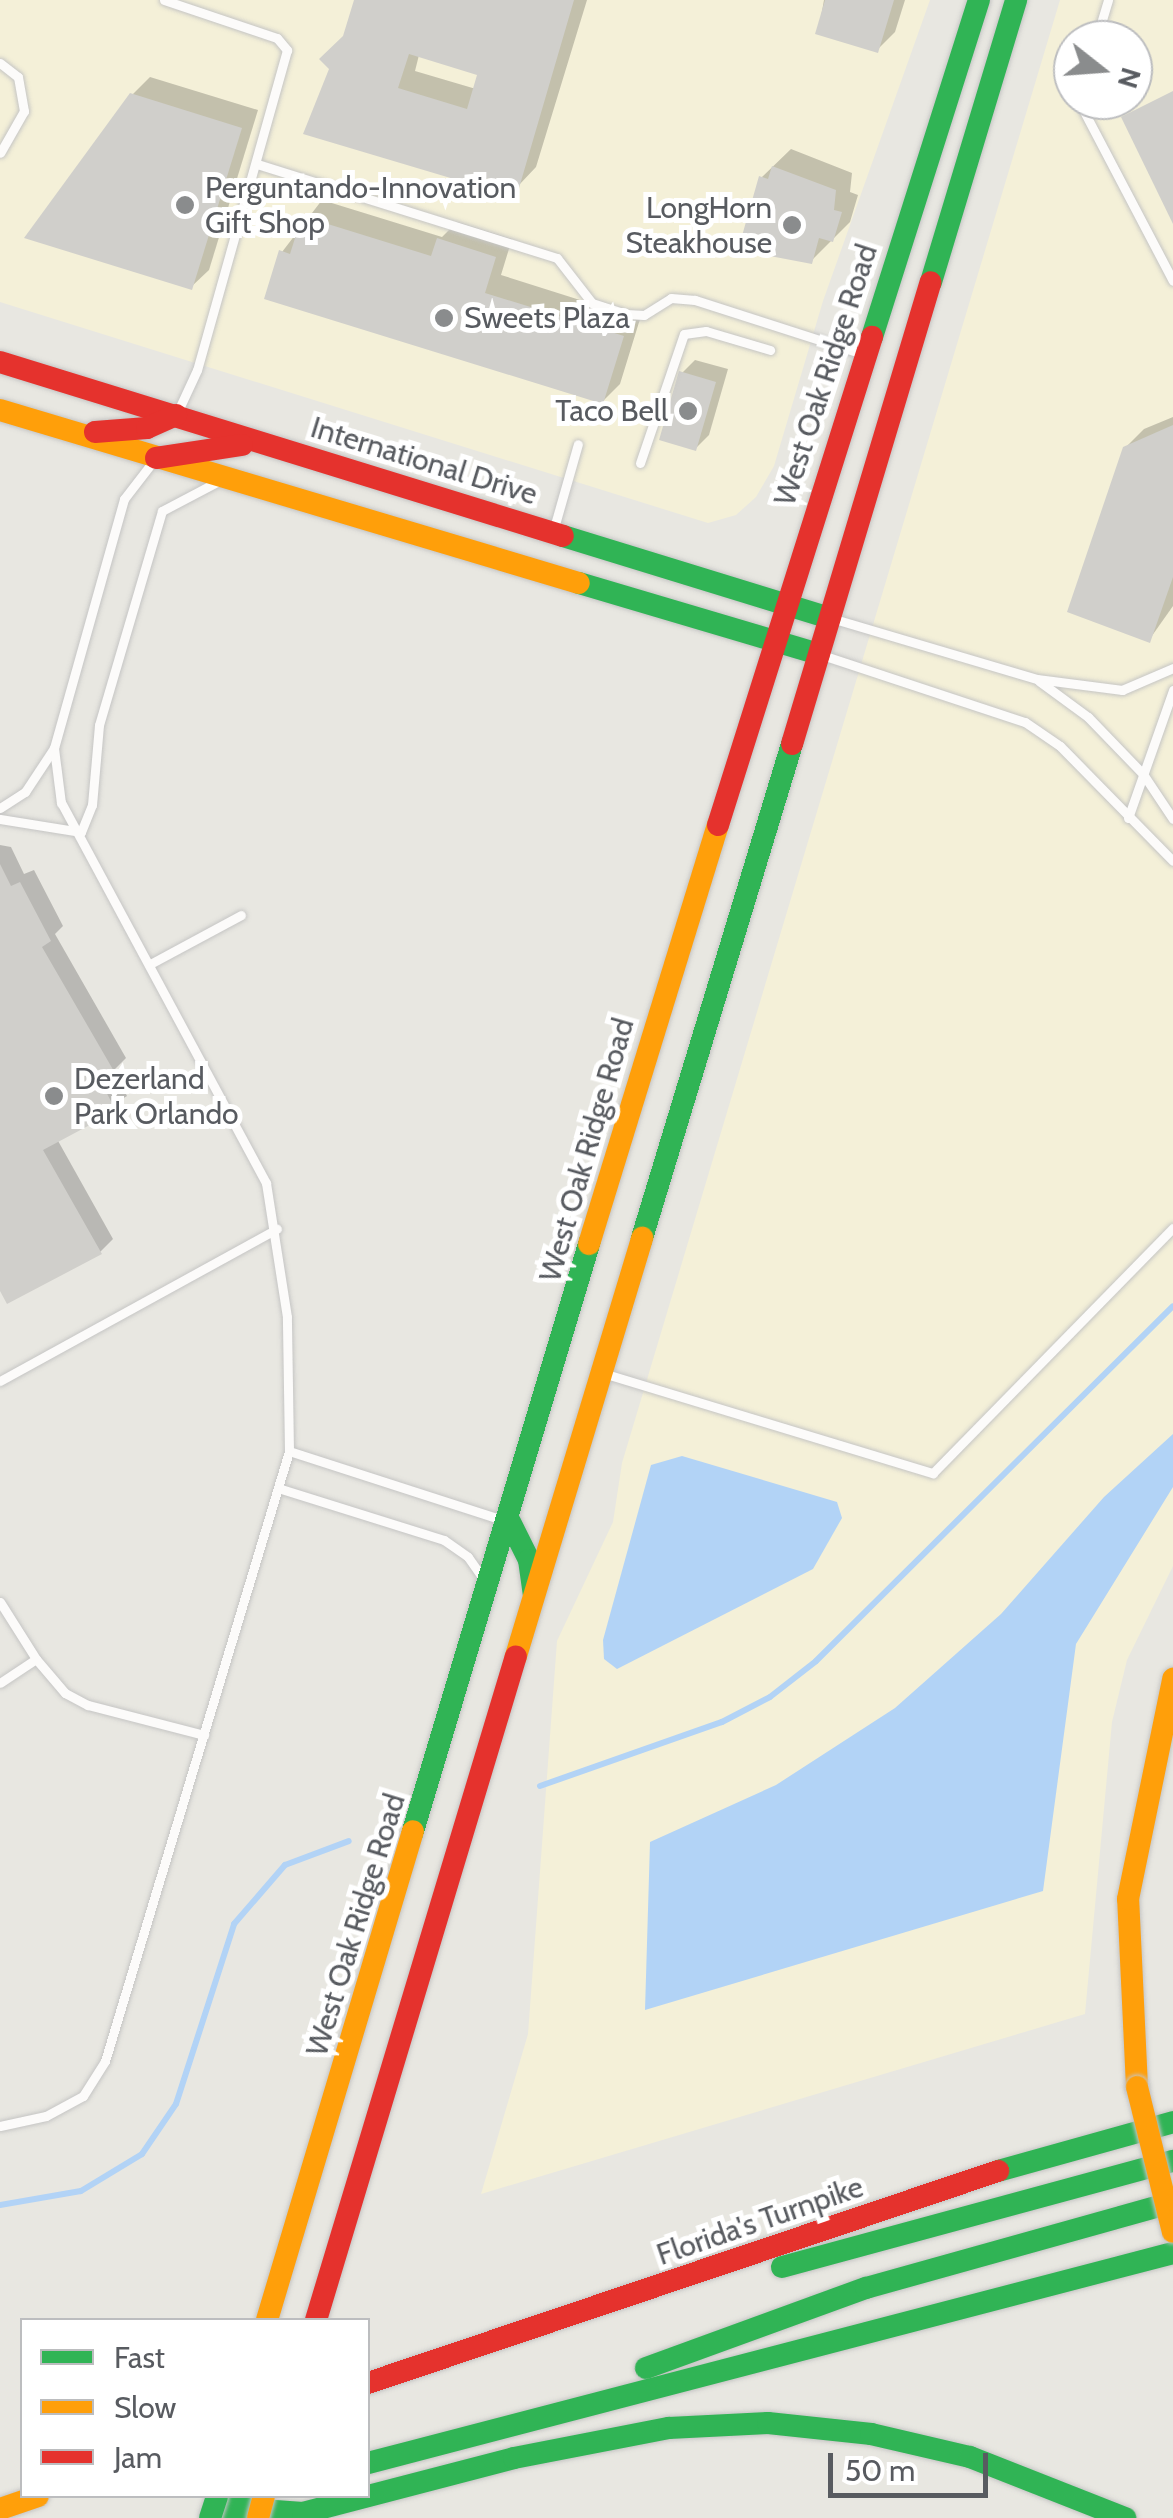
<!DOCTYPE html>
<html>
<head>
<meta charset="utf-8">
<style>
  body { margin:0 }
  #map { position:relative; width:1173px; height:2518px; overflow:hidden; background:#e8e7e1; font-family:Cabin,sans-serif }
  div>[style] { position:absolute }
  .commercial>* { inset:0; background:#f4f0d8 }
  .water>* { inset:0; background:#b2d3f6 }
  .shadow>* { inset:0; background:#0003 }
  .stream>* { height:6px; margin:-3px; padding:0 3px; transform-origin:3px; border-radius:3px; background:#b2d3f6 }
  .building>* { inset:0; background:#d0cfcb }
  .roads { filter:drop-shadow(0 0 2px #c5c5c4) drop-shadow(0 0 2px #c5c5c4) }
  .lane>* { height:9px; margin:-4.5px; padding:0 4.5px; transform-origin:4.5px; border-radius:4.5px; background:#fcfbfa }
  .fast>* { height:22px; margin:-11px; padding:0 11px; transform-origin:11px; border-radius:11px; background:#30b455 }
  .slow>* { height:22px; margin:-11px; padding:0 11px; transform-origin:11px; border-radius:11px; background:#ff9f0a }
  .jam>* { height:22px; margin:-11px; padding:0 11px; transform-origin:11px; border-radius:11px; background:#e5322d }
  .bridges { filter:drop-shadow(0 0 2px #c4c4c4) drop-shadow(0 0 2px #c4c4c4) }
  .fast-bridge>* { height:22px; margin:-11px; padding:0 11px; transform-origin:11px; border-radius:11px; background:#30b455 }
  .slow-bridge>* { height:22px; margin:-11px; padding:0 11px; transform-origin:11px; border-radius:11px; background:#ff9f0a }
  .dots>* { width:28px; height:28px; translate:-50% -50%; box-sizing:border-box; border:5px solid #fff; border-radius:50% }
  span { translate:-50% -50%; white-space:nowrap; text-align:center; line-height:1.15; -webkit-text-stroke:10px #fff; paint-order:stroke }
  .poi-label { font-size:30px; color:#585b60 }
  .left { translate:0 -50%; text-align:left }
  .right { translate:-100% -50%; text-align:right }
  .street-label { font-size:30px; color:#585b60 }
  .legend { position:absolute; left:20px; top:2318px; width:350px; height:180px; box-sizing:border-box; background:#fff; border:2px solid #bcbdbf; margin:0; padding:12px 18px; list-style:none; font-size:30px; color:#585b60 }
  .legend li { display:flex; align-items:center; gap:20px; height:50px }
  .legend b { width:50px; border:2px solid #bcbdbf }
  .north { position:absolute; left:1053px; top:20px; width:100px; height:100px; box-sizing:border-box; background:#fff; border:2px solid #bcbdbf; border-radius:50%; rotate:107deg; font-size:28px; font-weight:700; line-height:40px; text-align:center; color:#585b60 }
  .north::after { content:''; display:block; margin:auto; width:35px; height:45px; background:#8a8c8d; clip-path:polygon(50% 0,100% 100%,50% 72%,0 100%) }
  .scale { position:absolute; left:828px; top:2453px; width:160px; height:45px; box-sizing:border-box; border:5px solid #585b60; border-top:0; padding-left:12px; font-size:30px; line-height:35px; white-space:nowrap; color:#585b60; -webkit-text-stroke:8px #fff; paint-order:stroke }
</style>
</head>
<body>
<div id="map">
  <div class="commercial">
    <div style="clip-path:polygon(0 0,930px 0,823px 301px,774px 466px,756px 497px,736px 515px,708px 523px,0 302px)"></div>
    <div style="clip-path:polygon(evenodd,1060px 0,1173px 0,1173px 1566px,1127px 1660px,1112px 1722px,1085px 2014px,481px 2194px,528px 2034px,557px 1641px,613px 1522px,622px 1463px,1060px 0,1073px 40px,1133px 40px,1133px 100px,1073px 100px,1073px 40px)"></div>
  </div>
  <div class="water">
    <div style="clip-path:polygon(1173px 1434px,1173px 1487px,1076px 1644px,1043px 1891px,645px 2010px,650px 1842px,776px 1785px,895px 1708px,1001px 1614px,1104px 1497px)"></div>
    <div style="clip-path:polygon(682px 1456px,837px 1502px,842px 1518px,813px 1569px,617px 1669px,604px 1659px,603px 1640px,651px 1465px)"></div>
  </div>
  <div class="shadow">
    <div style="clip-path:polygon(evenodd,356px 0,587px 0,536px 167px,519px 185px,492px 177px,484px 185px,345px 37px,356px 0,419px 55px,481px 73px,476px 89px,415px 71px,419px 55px)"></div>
    <div style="clip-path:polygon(824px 0,905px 0,895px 32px,877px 50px,818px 33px)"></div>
    <div style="clip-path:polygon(150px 77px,258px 110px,209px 270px,191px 287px,132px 95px)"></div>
    <div style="clip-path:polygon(791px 149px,852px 173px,850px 192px,858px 195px,850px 222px,811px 261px,762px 177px)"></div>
    <div style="clip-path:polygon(322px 200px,442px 237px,457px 222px,512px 239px,501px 275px,640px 319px,620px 384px,602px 402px,282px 252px)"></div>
    <div style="clip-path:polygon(695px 360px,728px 369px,709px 435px,696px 448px,682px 373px)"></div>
    <div style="clip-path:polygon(1173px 417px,1173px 606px,1149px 640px,1125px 448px,1144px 429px)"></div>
    <div style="clip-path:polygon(0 845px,11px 847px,24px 874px,34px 870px,63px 926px,55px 934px,126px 1058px,114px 1070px,127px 1096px,57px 1139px,113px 1239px,100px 1252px,0 1286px)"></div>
  </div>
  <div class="stream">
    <div style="left:540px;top:1786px;width:193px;rotate:-19.4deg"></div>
    <div style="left:722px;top:1722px;width:54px;rotate:-27.5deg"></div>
    <div style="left:770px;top:1697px;width:58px;rotate:-38deg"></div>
    <div style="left:816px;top:1661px;width:503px;rotate:-44.84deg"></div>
    <div style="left:0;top:2205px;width:82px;rotate:-9.8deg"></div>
    <div style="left:81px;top:2191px;width:71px;rotate:-31.2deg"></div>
    <div style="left:142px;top:2154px;width:60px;rotate:-55.8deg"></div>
    <div style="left:176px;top:2104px;width:189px;rotate:-72.1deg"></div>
    <div style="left:234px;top:1924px;width:78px;rotate:-49.2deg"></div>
    <div style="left:285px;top:1865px;width:68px;rotate:-20.6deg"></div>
  </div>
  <div class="building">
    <div style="clip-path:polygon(evenodd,354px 0,574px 0,519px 188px,487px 178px,484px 188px,303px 134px,329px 69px,319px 59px,343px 36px,354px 0,409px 54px,477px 75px,467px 109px,398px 88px,409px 54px)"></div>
    <div style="clip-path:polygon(825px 0,894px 0,878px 53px,815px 34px)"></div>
    <div style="clip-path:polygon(1173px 91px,1173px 224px,1121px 117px)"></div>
    <div style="clip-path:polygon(130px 93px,242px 128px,192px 290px,24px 238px)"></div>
    <div style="clip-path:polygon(772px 166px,836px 190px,834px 210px,842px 212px,833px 242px,819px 238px,812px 264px,738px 250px,759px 176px,768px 179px)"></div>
    <div style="clip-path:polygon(302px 216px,431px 256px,437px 238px,496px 257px,485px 293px,624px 336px,603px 404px,264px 299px,279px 250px,290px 254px)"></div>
    <div style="clip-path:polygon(679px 371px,716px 382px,696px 451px,659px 440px)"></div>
    <div style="clip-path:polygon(1173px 425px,1173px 577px,1150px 643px,1067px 612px,1123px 447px)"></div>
    <div style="clip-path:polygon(0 864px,11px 886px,20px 882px,51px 941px,42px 947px,115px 1073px,100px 1080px,116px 1111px,43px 1150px,102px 1254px,7px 1304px,0 1291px)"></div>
  </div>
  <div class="roads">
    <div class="lane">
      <div style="left:164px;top:0;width:119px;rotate:18.6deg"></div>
      <div style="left:277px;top:38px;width:16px;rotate:50deg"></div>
      <div style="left:287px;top:50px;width:332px;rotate:105.7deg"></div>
      <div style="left:197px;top:370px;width:45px;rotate:114.9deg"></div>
      <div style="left:1096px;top:40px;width:42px;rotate:-73.3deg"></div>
      <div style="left:0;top:63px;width:23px;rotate:38deg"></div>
      <div style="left:18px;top:77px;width:35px;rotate:80deg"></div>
      <div style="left:24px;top:111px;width:48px;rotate:119.7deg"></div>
      <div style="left:1078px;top:100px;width:204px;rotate:62.3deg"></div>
      <div style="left:257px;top:164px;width:314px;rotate:17.4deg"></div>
      <div style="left:557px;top:258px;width:57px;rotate:52.1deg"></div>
      <div style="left:592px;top:303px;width:36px;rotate:18deg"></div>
      <div style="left:626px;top:314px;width:18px;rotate:3deg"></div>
      <div style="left:644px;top:315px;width:32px;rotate:-32deg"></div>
      <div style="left:671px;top:298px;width:24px;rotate:5deg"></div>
      <div style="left:695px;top:300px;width:176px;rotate:17.8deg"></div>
      <div style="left:640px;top:463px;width:136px;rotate:-71.2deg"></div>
      <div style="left:684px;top:334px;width:22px;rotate:-8deg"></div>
      <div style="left:706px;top:331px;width:67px;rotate:16.5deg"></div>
      <div style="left:554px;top:528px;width:87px;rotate:-74.1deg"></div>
      <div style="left:831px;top:618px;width:215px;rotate:16.5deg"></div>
      <div style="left:1037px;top:679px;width:86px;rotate:7.4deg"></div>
      <div style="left:1122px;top:690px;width:56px;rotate:-23.3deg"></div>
      <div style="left:822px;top:655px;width:214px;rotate:18.3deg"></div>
      <div style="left:1025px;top:722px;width:42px;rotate:34.4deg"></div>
      <div style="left:1060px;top:746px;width:161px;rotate:45.5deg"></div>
      <div style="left:1039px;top:681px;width:61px;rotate:36.3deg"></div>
      <div style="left:1088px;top:717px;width:79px;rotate:46deg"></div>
      <div style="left:1143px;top:774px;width:54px;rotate:56.3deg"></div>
      <div style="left:0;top:808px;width:30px;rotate:-33deg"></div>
      <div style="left:25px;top:792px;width:53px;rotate:-56.6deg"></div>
      <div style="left:54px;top:748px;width:259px;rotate:-74.3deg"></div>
      <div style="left:124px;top:499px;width:49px;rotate:-52.4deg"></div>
      <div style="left:1128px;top:818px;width:136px;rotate:-70.6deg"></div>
      <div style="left:0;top:819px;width:82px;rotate:9.1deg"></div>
      <div style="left:81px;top:832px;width:29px;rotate:-68deg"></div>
      <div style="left:92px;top:805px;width:80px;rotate:-85deg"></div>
      <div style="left:99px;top:725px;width:223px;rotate:-73.6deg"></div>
      <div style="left:162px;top:511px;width:64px;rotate:-27.8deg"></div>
      <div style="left:152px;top:963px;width:101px;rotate:-28.3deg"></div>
      <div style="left:603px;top:1373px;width:345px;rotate:16.9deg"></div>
      <div style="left:933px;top:1473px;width:343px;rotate:-45.6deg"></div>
      <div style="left:0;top:1381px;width:316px;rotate:-28.8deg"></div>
      <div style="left:289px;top:1451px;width:225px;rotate:17.9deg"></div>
      <div style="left:278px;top:1488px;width:174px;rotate:17.4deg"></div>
      <div style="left:444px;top:1540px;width:29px;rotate:35deg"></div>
      <div style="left:468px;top:1557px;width:29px;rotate:55deg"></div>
      <div style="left:0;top:1602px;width:67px;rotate:57.7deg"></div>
      <div style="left:36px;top:1659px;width:43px;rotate:146.3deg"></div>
      <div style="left:36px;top:1659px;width:45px;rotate:49.5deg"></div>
      <div style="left:65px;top:1693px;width:26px;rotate:28deg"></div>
      <div style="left:88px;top:1705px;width:120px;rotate:14.5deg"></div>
      <div style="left:0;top:2126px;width:47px;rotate:-12.3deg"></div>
      <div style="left:46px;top:2116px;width:42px;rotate:-28.4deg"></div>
      <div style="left:83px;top:2096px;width:41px;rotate:-57.8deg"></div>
      <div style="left:105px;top:2061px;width:637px;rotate:-73.21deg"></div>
      <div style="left:289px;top:1451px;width:134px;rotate:-90.9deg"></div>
      <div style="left:287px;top:1317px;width:136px;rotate:-98.9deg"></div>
      <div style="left:266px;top:1183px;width:432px;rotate:-118.3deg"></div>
      <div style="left:61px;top:803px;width:55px;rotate:-97.3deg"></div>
    </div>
    <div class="fast">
      <div style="left:931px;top:282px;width:295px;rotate:-73.2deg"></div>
      <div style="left:872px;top:337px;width:354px;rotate:-72.4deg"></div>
      <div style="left:563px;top:536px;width:279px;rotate:17.1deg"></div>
      <div style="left:579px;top:583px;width:250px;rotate:16.5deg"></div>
      <div style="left:642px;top:1238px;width:516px;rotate:-73.11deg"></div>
      <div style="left:510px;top:1522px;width:42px;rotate:63.4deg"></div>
      <div style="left:529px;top:1560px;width:34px;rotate:82deg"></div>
      <div style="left:413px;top:1831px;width:613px;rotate:-73.31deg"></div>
      <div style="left:998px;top:2171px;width:182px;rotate:-15.6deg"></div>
      <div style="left:782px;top:2267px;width:405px;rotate:-15.2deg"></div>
      <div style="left:646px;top:2368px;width:234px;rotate:-20deg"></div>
      <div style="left:866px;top:2288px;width:319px;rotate:-15.6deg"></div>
      <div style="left:368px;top:2463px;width:832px;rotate:-14.62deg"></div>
      <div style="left:221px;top:2507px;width:82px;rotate:4.2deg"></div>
      <div style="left:303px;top:2513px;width:218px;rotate:-14.6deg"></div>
      <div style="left:514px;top:2458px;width:158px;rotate:-11deg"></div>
      <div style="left:669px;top:2428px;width:99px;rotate:-2.9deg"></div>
      <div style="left:768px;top:2423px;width:104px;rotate:6.1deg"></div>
      <div style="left:871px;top:2434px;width:102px;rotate:13.1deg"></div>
      <div style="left:970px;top:2457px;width:167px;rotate:21.5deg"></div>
    </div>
    <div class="slow">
      <div style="left:0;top:410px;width:604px;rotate:16.64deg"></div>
      <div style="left:589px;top:1244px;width:438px;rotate:-72.9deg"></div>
      <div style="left:516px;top:1656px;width:437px;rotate:-73.2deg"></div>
      <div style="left:1137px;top:2087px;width:188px;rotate:-92.7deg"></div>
      <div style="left:1128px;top:1899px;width:225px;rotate:-78.4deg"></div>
      <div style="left:267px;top:2320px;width:510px;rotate:-73.38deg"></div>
      <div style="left:0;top:2509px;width:40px;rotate:-18.9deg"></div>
    </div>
    <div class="jam">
      <div style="left:0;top:362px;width:589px;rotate:17.17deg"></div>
      <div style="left:95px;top:432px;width:52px;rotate:-4.4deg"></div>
      <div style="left:147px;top:428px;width:32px;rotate:-24deg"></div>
      <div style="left:156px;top:458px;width:87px;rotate:-8.6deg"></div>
      <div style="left:792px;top:744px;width:482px;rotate:-73.3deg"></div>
      <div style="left:718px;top:825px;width:512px;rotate:-72.49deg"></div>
      <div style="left:316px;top:2320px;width:693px;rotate:-73.24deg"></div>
      <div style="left:368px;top:2383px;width:665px;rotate:-18.6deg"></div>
    </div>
  </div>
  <div class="bridges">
    <div class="fast-bridge">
      <div style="left:210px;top:2518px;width:23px;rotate:-72deg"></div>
    </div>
    <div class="slow-bridge">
      <div style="left:1137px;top:2087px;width:149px;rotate:76.1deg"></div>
      <div style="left:258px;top:2518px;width:23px;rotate:-75deg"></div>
    </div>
  </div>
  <div class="dots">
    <div style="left:185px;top:205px;background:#8a8c8d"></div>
    <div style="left:792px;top:225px;background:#8a8c8d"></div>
    <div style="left:444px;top:318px;background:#8a8c8d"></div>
    <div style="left:688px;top:411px;background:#8a8c8d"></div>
    <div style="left:54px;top:1096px;background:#8a8c8d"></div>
  </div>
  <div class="poi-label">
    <span class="left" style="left:205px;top:205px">Perguntando-Innovation<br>Gift Shop</span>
    <span class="right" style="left:772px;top:225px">LongHorn<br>Steakhouse</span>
    <span class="left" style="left:464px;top:318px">Sweets Plaza</span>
    <span class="right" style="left:668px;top:411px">Taco Bell</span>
    <span class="left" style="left:74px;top:1096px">Dezerland<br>Park Orlando</span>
  </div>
  <div class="street-label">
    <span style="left:826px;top:375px;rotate:-72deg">West Oak Ridge Road</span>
    <span style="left:424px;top:461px;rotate:17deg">International Drive</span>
    <span style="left:587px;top:1150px;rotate:-74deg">West Oak Ridge Road</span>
    <span style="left:356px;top:1925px;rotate:-73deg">West Oak Ridge Road</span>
    <span style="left:760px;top:2221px;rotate:-19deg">Florida's Turnpike</span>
  </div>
  <ul class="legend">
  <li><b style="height:12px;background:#30b455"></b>Fast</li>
  <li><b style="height:12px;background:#ff9f0a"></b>Slow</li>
  <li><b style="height:12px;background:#e5322d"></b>Jam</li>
  </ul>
  <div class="north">N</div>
  <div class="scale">50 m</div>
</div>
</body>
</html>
